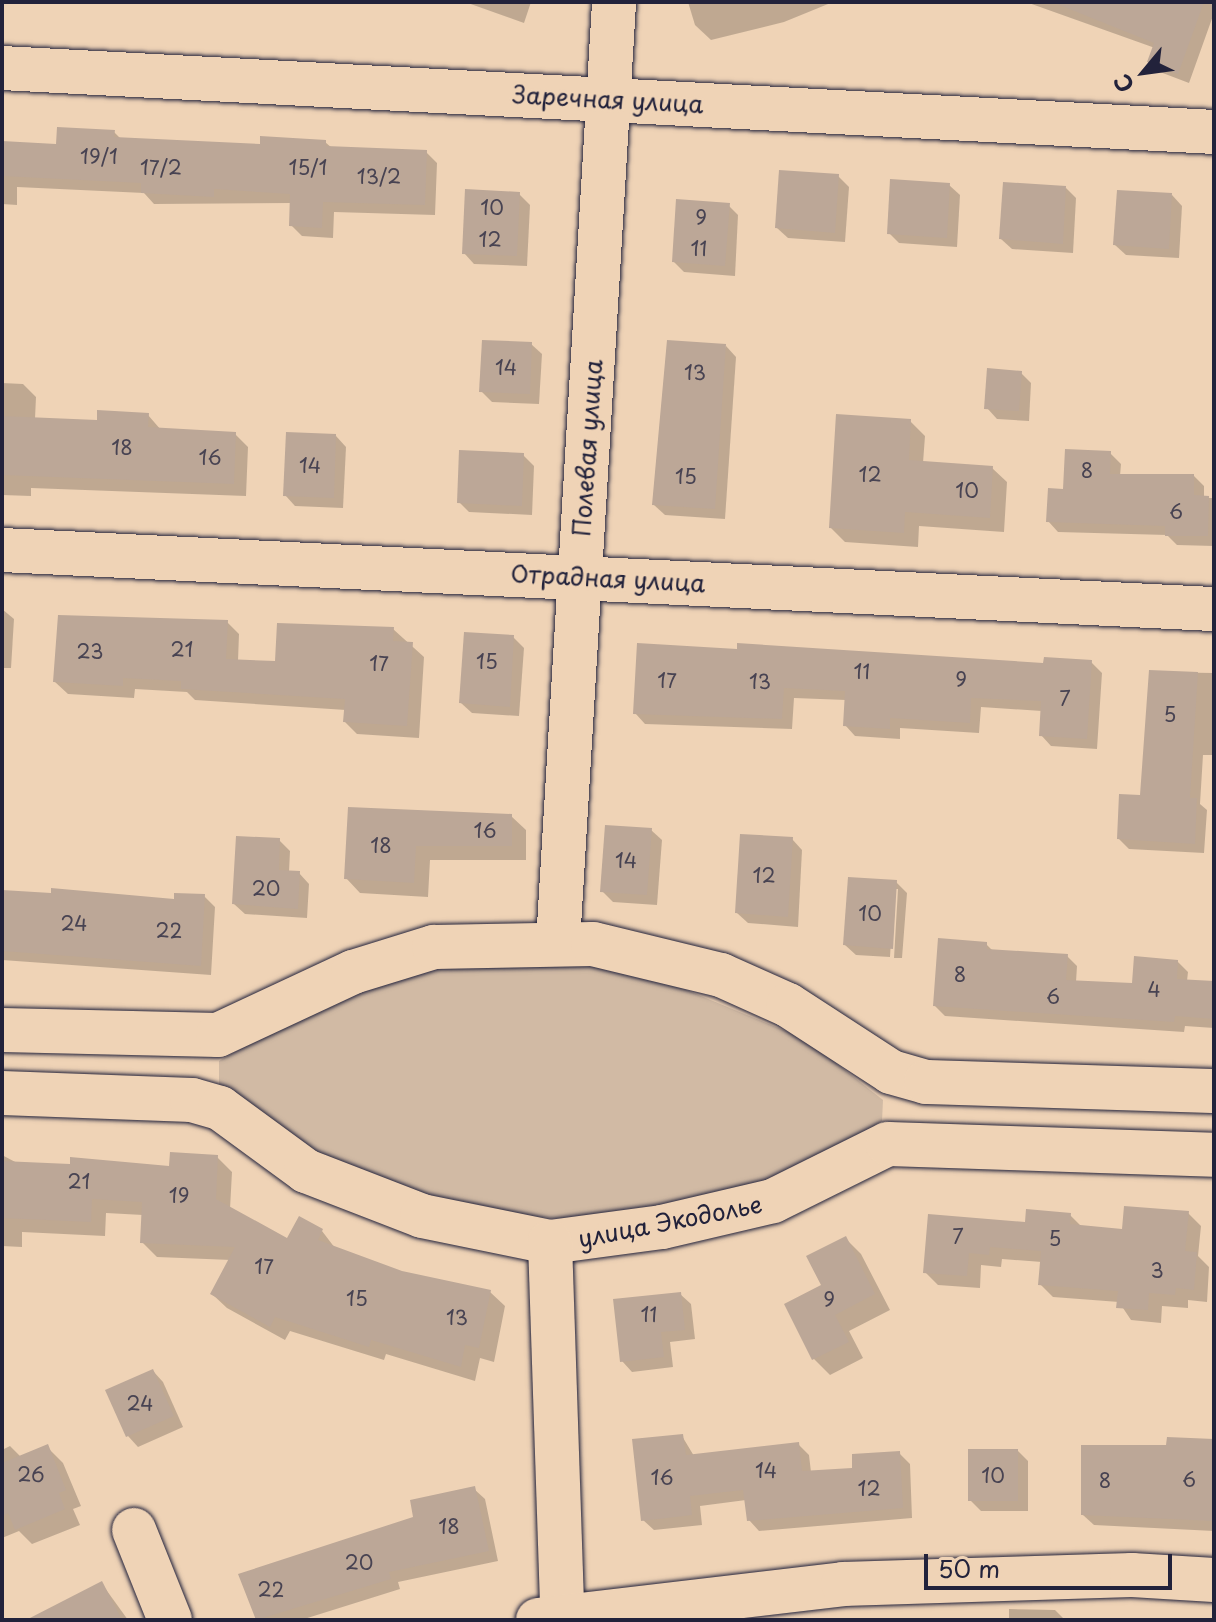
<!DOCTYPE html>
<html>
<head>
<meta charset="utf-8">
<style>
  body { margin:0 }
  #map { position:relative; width:1216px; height:1622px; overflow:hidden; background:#efd3b6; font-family:"Playpen Sans",sans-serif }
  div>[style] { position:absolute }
  .green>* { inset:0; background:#d1baa4 }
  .shadow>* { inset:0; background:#0003 }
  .building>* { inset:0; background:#bca797 }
  .roads { filter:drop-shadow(0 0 2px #22223b) drop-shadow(0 0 2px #22223b) }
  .minor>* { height:44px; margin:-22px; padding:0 22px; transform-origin:22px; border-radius:22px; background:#efd3b6 }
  span { translate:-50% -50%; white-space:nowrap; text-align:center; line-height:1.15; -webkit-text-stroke:6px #efd3b6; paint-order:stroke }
  .number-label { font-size:20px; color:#484352 }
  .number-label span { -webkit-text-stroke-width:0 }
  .street-label { font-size:24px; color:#22223b }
  .frame { position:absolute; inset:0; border:4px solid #22223b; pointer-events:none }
  .north { position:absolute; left:1104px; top:32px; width:80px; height:80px; -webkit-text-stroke:6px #efd3b6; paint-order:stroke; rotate:241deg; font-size:22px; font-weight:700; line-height:32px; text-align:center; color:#22223b }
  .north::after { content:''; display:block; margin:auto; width:28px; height:36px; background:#22223b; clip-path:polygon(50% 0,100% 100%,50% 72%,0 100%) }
  .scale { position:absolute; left:924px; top:1554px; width:248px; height:36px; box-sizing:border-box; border:4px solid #22223b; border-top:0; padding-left:10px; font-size:24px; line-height:28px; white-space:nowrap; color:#22223b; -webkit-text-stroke:6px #efd3b6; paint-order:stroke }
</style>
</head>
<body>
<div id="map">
  <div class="green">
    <div style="clip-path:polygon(518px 959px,600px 964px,667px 982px,805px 1039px,883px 1100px,882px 1121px,782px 1179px,597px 1221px,510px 1215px,407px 1193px,321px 1157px,219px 1085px,219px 1061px,328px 1000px,419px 972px)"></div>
  </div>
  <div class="shadow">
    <div style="clip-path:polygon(465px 2px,531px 2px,524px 23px)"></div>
    <div style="clip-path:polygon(688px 2px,833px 2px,784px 22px,711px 40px,695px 25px)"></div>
    <div style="clip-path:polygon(1026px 2px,1214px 2px,1214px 13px,1189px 83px,1160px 72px,1150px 62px,1155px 48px)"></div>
    <div style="clip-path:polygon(114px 132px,121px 139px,262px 147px,325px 142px,332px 148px,426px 152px,437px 163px,435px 215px,334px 212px,333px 238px,302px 236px,291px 225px,292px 203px,154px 204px,144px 193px,17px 187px,17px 205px,2px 204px,2px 143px,58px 146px)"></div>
    <div style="clip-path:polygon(838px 176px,849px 187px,845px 242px,788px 238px,777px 228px)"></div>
    <div style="clip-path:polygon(949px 185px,960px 195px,957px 247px,899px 243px,889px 233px)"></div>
    <div style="clip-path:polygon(1066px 188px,1076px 198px,1073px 253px,1012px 249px,1001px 239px)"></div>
    <div style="clip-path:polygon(519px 194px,530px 205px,527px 266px,474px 264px,464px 253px)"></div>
    <div style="clip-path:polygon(1172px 195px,1182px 206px,1179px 258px,1126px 255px,1115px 245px)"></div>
    <div style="clip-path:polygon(728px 205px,738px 215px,735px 276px,684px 272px,674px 262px)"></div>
    <div style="clip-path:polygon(531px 344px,542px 354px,539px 404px,492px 402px,481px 391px)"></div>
    <div style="clip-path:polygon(726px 346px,736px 357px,725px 519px,665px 515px,654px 505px)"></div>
    <div style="clip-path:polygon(1021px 373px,1031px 383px,1029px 421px,997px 419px,987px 408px)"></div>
    <div style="clip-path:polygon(2px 383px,23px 384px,36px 397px,35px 419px,99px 422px,148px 415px,161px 430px,235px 434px,248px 447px,246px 496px,31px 488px,31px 496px,2px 495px)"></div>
    <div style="clip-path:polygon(910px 421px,925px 436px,923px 463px,992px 468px,1007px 482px,1004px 532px,919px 526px,918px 547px,845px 542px,831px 528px)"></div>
    <div style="clip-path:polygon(336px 436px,346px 447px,343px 508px,295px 506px,285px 495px)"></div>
    <div style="clip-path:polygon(1110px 453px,1121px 464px,1120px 476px,1194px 476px,1204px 486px,1204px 498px,1214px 498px,1214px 546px,1177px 545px,1167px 535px,1058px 532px,1048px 521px,1064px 491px)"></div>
    <div style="clip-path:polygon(523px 455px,534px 466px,532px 515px,469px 512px,459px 502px)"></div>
    <div style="clip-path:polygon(2px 609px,14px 619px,11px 668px,2px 668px)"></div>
    <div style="clip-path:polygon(227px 622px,239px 634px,238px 661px,277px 663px,393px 629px,424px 657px,419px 738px,357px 734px,345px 722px,346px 710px,195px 700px,187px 692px,135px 689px,134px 698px,68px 694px,55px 682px)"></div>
    <div style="clip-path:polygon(513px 637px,524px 648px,519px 716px,472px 713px,461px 703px)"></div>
    <div style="clip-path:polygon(639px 645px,1045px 665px,1091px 662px,1102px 673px,1097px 749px,1051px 746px,1041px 735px,1042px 711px,981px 707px,979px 733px,900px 728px,900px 739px,855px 736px,845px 725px,846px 700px,794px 698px,792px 729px,645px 724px,635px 713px)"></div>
    <div style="clip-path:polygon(1150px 672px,1214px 673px,1214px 755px,1203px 755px,1200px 804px,1207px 810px,1204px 853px,1129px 849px,1119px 839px,1142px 797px)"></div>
    <div style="clip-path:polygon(350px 809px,511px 816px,526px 830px,526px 860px,430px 860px,428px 897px,360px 893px,346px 878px)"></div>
    <div style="clip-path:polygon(651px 830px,662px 840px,657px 905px,613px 902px,602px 891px)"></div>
    <div style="clip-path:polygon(792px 839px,802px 850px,798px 927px,748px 923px,737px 913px)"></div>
    <div style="clip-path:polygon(279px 840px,290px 851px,289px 872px,299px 873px,309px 884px,307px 918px,245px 914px,234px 904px)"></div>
    <div style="clip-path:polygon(896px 882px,907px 893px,902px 958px,894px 958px,898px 889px,894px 889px,890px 957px,856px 955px,845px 945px)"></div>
    <div style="clip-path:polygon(2px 892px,176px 901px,204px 896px,215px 907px,211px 975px,2px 960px)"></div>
    <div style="clip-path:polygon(986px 944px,993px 951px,1067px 956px,1077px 966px,1076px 982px,1134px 986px,1177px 961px,1188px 972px,1187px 981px,1214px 983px,1214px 1028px,1185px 1026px,1184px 1032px,945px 1016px,935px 1006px)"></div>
    <div style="clip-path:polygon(2px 1155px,19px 1164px,171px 1168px,217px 1157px,232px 1172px,230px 1209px,288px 1241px,322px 1231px,335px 1248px,402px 1273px,490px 1292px,505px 1306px,494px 1362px,480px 1358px,475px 1381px,386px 1354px,384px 1360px,290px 1331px,285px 1340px,227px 1308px,212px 1294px,231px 1260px,157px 1257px,142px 1242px,143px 1215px,106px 1213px,105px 1236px,22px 1232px,22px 1247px,2px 1246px)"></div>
    <div style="clip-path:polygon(1188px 1213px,1201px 1226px,1198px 1256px,1209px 1267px,1207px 1302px,1188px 1300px,1188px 1308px,1162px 1306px,1161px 1323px,1131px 1320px,1119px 1302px,1053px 1297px,1040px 1284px,1042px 1262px,1002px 1259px,1001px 1267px,981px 1265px,980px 1288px,938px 1285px,925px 1272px,1027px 1224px,1070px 1215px,1083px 1228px,1124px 1231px)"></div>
    <div style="clip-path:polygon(845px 1238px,861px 1254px,890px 1310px,849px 1331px,863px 1358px,830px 1375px,814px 1359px,787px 1305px,823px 1286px)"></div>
    <div style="clip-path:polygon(680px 1294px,691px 1304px,695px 1339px,670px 1342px,673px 1367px,632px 1372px,622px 1361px)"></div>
    <div style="clip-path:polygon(153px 1371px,163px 1382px,183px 1427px,138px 1447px,128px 1436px)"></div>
    <div style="clip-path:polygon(682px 1436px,694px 1456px,798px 1444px,809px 1455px,811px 1472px,854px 1470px,899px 1453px,910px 1464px,912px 1518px,759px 1531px,749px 1520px,746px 1500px,700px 1506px,702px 1525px,654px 1530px,643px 1520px)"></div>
    <div style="clip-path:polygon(1214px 1441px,1214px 1531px,1094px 1525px,1083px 1515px,1168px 1447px)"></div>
    <div style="clip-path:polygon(10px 1446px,21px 1457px,47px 1447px,63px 1463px,81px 1506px,73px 1509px,80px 1525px,32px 1544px,19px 1531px,2px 1538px,2px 1450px)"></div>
    <div style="clip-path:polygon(1018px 1451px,1028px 1461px,1028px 1511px,981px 1511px,970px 1500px)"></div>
    <div style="clip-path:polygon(474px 1489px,485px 1499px,498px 1561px,398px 1582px,400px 1589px,301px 1620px,258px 1620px,241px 1575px,416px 1518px)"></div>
    <div style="clip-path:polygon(102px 1584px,128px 1620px,53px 1620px)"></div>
    <div style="clip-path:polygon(1009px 1609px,1055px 1610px,1065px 1620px,1009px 1620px)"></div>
  </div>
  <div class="building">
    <div style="clip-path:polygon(1052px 2px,1204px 2px,1178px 74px,1147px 62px,1154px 43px)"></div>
    <div style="clip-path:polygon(57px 127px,115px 130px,114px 137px,260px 144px,260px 136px,326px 140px,326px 146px,427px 150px,425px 205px,323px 202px,322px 228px,289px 226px,290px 194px,214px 189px,214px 197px,141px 193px,141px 183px,2px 176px,2px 141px,56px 144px)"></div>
    <div style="clip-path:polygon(779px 170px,839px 174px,835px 233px,775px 228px)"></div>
    <div style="clip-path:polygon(890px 179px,950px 183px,947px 238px,887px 234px)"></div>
    <div style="clip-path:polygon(1003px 182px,1066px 186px,1063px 244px,999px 239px)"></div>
    <div style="clip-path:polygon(465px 189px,520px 192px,517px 256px,462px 254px)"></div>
    <div style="clip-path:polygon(1117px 190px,1172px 193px,1169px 249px,1113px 245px)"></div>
    <div style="clip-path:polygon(676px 199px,730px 203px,725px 266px,672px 262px)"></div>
    <div style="clip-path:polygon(482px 340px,532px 342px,530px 394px,479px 392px)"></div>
    <div style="clip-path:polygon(667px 340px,726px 344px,715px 509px,652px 505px)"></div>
    <div style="clip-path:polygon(987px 368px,1022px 371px,1019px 411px,984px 409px)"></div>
    <div style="clip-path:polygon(97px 410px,149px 413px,148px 427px,236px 432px,234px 484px,2px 475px,2px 416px,97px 420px)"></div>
    <div style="clip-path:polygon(836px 414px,911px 419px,909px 460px,993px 466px,990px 518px,905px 512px,904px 533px,829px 528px)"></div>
    <div style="clip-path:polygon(286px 432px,336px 434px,334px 498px,283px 496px)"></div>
    <div style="clip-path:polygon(1065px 449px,1111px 451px,1110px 474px,1194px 474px,1194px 495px,1209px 496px,1208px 536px,1165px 536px,1165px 526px,1046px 522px,1048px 488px,1063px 489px)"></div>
    <div style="clip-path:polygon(459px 450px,524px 453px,522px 506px,457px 503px)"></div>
    <div style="clip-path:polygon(58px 615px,228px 620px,226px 659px,275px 661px,277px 623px,394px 627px,393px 641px,413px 642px,407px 726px,343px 722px,345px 699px,181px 689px,181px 681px,123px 678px,123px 686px,53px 682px)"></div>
    <div style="clip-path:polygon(464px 632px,514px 635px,510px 707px,459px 703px)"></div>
    <div style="clip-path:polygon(637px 643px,737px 649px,737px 643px,1043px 663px,1044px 657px,1092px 660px,1087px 739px,1039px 736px,1041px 701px,971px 698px,970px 723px,890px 718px,890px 729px,843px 726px,845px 691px,784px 688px,782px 719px,633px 714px)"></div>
    <div style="clip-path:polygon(1149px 670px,1198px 672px,1190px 798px,1197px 798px,1195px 844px,1117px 839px,1119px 794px,1140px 795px)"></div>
    <div style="clip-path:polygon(348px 807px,512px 814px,512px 846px,416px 846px,414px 883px,344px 879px)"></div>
    <div style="clip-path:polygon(605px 825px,652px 828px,647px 895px,600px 892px)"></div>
    <div style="clip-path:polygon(740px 834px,793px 837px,788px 917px,735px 913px)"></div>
    <div style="clip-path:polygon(236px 836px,280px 838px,279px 870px,300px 871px,298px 909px,232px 904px)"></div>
    <div style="clip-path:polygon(848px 877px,897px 880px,893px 949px,843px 945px)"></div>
    <div style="clip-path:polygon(51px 888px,174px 899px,174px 893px,205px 894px,201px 966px,2px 951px,2px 890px,51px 893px)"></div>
    <div style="clip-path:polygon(938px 938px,987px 942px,987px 949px,1068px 954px,1066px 980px,1132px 983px,1134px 956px,1178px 960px,1177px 979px,1214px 981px,1214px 1019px,1175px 1016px,1174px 1022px,933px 1006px)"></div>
    <div style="clip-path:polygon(170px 1152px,218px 1155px,216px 1199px,287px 1238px,299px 1216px,323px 1229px,318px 1240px,402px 1271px,491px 1290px,479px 1348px,465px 1345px,461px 1367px,371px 1340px,369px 1347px,275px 1317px,270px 1327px,210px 1294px,235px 1247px,140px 1243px,142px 1202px,92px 1199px,91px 1222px,2px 1218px,2px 1161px,70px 1164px,70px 1157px,169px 1166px)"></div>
    <div style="clip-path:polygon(1124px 1206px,1189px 1211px,1185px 1251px,1197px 1252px,1194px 1290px,1176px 1288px,1175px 1295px,1149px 1293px,1148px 1310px,1116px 1308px,1118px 1291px,1038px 1285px,1041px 1251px,990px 1247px,989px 1255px,969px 1253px,967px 1276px,923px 1273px,928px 1214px,1025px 1222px,1026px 1209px,1071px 1213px,1070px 1224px,1122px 1229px)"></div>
    <div style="clip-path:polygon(846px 1236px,875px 1294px,835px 1315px,849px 1342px,812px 1360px,784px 1304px,821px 1285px,806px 1256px)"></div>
    <div style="clip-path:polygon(681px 1292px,685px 1330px,661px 1332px,664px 1357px,620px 1362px,613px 1299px)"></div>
    <div style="clip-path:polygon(153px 1369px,174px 1416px,126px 1437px,105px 1390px)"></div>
    <div style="clip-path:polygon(683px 1434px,686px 1455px,799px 1442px,802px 1471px,852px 1468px,852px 1454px,900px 1451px,903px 1508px,747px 1521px,743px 1490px,690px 1496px,692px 1515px,641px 1521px,632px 1439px)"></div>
    <div style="clip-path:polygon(1167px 1437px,1214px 1439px,1214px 1521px,1081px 1515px,1081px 1445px,1166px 1445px)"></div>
    <div style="clip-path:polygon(48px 1444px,66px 1490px,59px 1493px,65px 1509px,15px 1530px,8px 1513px,2px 1516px,2px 1463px)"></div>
    <div style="clip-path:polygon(968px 1449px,1018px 1449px,1018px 1501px,968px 1501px)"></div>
    <div style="clip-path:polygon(475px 1486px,489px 1551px,389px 1572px,391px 1579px,256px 1620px,238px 1574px,413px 1517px,410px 1500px)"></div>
    <div style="clip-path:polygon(102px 1581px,122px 1620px,26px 1620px)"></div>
  </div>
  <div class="roads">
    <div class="minor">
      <div style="left:2px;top:68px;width:1214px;rotate:3.02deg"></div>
      <div style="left:2px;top:550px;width:1213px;rotate:2.79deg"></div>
      <div style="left:558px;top:943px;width:943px;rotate:-86.59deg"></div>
      <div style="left:2px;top:1030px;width:216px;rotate:1.3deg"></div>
      <div style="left:218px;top:1035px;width:149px;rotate:-25deg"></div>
      <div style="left:353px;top:972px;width:85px;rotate:-17.2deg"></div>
      <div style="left:434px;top:947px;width:159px;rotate:-1.1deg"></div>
      <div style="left:593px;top:944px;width:132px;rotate:13.6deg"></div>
      <div style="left:721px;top:975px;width:73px;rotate:24.1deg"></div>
      <div style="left:788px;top:1005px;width:123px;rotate:33deg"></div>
      <div style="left:891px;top:1072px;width:36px;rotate:16deg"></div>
      <div style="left:926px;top:1082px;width:288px;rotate:1.8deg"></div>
      <div style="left:2px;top:1093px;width:190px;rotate:2.1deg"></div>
      <div style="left:192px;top:1100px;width:29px;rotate:16deg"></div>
      <div style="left:220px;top:1108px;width:107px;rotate:36.2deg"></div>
      <div style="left:306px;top:1171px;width:124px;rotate:21.2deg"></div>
      <div style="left:422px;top:1216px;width:131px;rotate:11.5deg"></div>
      <div style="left:550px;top:1242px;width:113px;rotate:-7.6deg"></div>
      <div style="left:662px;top:1227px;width:114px;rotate:-13.2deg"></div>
      <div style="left:773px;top:1201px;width:128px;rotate:-26.4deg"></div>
      <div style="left:888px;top:1144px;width:326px;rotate:1.9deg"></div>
      <div style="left:550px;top:1242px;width:371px;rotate:88.1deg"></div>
      <div style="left:134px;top:1530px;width:97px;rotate:68.2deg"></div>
      <div style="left:538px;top:1620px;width:307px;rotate:-6.7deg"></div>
      <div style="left:843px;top:1584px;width:289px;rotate:-1.8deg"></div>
      <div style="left:1132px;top:1575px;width:82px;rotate:3.5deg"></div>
    </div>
  </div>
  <div class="number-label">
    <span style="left:99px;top:156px">19/1</span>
    <span style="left:161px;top:167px">17/2</span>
    <span style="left:308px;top:167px">15/1</span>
    <span style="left:379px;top:176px">13/2</span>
    <span style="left:492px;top:207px">10</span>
    <span style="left:701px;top:217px">9</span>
    <span style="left:490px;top:239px">12</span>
    <span style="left:699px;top:248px">11</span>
    <span style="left:506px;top:367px">14</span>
    <span style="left:695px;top:372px">13</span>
    <span style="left:122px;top:447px">18</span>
    <span style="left:210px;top:457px">16</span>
    <span style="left:310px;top:465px">14</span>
    <span style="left:1087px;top:470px">8</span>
    <span style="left:870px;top:474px">12</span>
    <span style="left:686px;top:476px">15</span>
    <span style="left:967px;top:490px">10</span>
    <span style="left:1176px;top:511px">6</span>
    <span style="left:182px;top:649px">21</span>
    <span style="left:90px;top:651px">23</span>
    <span style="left:487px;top:661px">15</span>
    <span style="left:379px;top:663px">17</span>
    <span style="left:862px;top:671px">11</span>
    <span style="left:961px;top:679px">9</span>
    <span style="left:667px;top:680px">17</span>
    <span style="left:760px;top:681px">13</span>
    <span style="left:1065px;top:698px">7</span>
    <span style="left:1170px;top:714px">5</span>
    <span style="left:485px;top:830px">16</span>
    <span style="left:381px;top:845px">18</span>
    <span style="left:626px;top:860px">14</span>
    <span style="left:764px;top:875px">12</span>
    <span style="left:266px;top:888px">20</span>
    <span style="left:870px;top:913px">10</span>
    <span style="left:74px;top:923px">24</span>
    <span style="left:169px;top:930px">22</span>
    <span style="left:960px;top:974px">8</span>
    <span style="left:1154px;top:989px">4</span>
    <span style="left:1053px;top:996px">6</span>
    <span style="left:79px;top:1181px">21</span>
    <span style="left:179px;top:1195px">19</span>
    <span style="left:958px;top:1236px">7</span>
    <span style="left:1055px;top:1238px">5</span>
    <span style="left:264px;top:1266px">17</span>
    <span style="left:1157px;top:1270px">3</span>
    <span style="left:357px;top:1298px">15</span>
    <span style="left:829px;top:1299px">9</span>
    <span style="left:649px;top:1314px">11</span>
    <span style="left:457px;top:1317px">13</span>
    <span style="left:140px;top:1403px">24</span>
    <span style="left:766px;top:1470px">14</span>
    <span style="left:31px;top:1474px">26</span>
    <span style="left:993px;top:1475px">10</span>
    <span style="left:662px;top:1477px">16</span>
    <span style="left:1189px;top:1479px">6</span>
    <span style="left:1105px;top:1480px">8</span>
    <span style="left:869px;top:1488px">12</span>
    <span style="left:449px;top:1526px">18</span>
    <span style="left:359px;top:1562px">20</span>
    <span style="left:271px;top:1589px">22</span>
  </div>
  <div class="street-label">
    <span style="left:608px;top:99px;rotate:3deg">Заречная улица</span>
    <span style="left:587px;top:448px;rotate:-86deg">Полевая улица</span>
    <span style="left:608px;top:578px;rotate:3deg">Отрадная улица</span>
    <span style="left:670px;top:1221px;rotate:-11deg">улица Экодолье</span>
  </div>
  <div class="frame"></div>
  <div class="north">С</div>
  <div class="scale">50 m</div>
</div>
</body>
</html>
